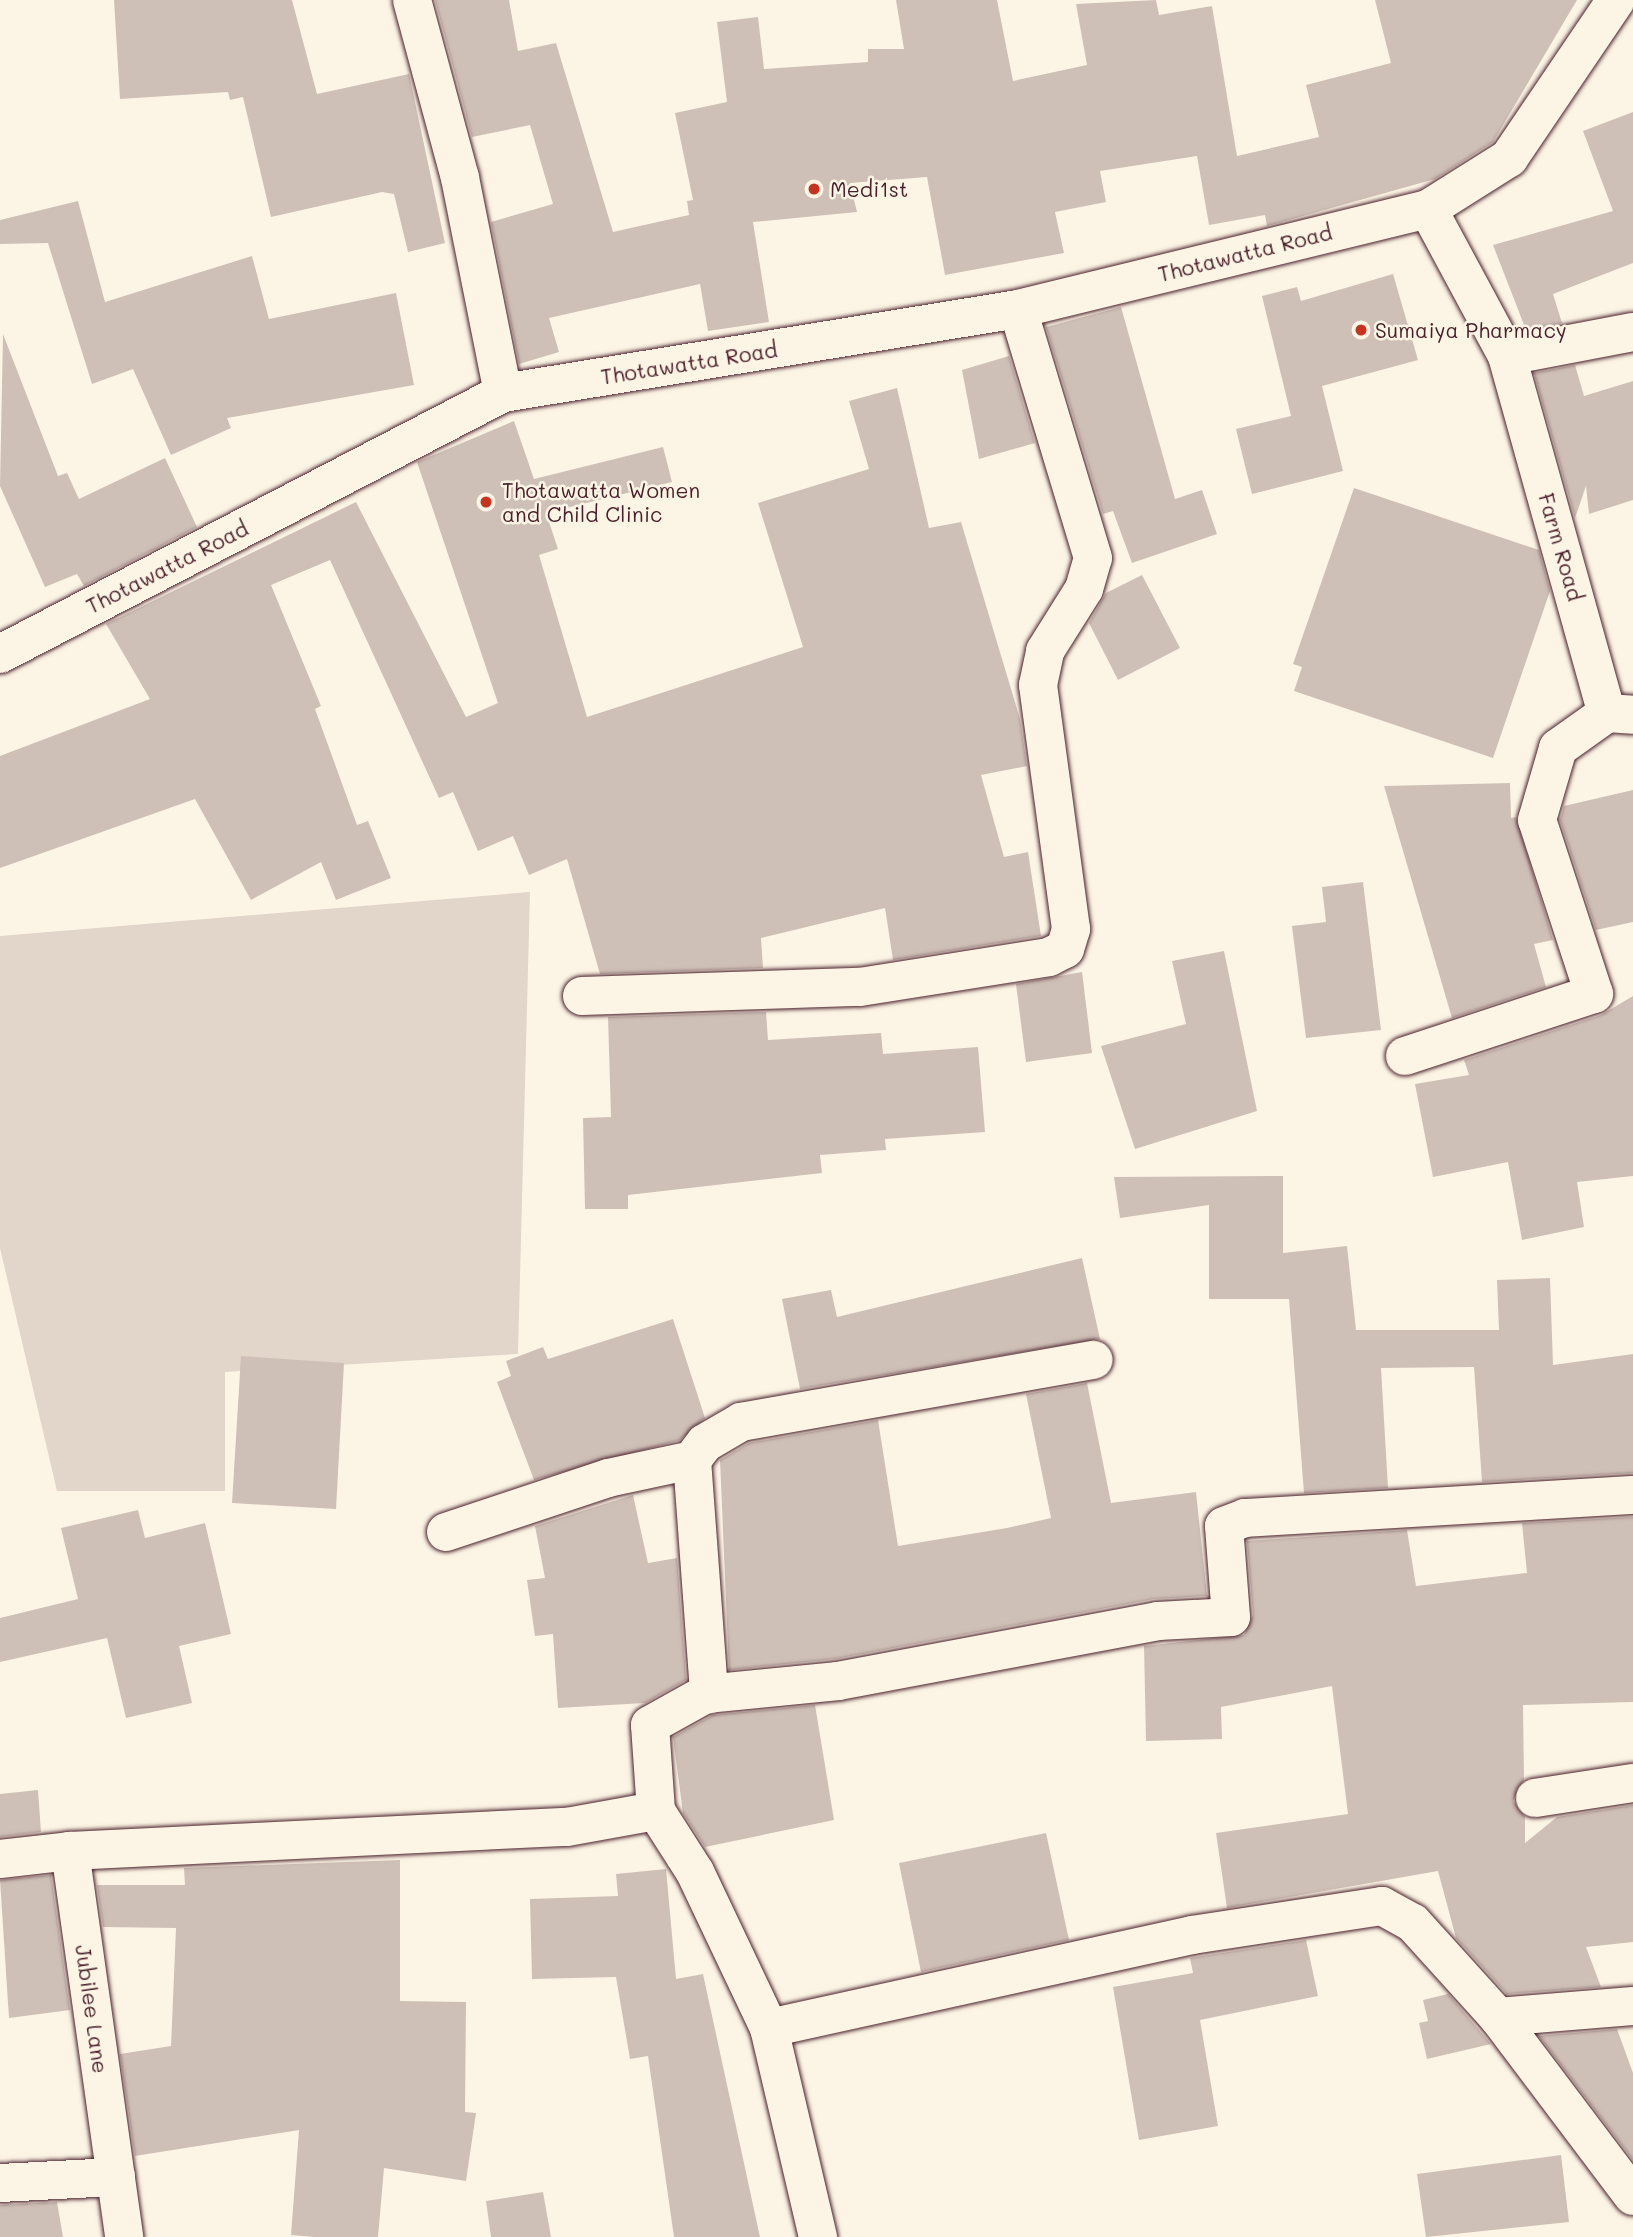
<!DOCTYPE html>
<html>
<head>
<meta charset="utf-8">
<style>
  body { margin:0 }
  #map { position:relative; width:1633px; height:2237px; overflow:hidden; background:#fcf5e5; font-family:Mali,sans-serif }
  div>[style] { position:absolute }
  .green>* { inset:0; background:#e2d5ca }
  .building>* { inset:0; background:#cfc0b7 }
  .roads { filter:drop-shadow(0 0 2px #4a1f2b) drop-shadow(0 0 2px #4a1f2b) }
  .street>* { height:38px; margin:-19px; padding:0 19px; transform-origin:19px; border-radius:19px; background:#fcf5e5 }
  .dots>* { width:19px; height:19px; translate:-50% -50%; box-sizing:border-box; border:4px solid #fcf5e5; border-radius:50% }
  span { translate:-50% -50%; white-space:nowrap; text-align:center; line-height:1.15; -webkit-text-stroke:5px #fcf5e5; paint-order:stroke }
  .poi-label { font-size:21px; color:#4a1f2b }
  .left { translate:0 -50%; text-align:left }
  .street-label { font-size:21px; color:#4a1f2b }
</style>
</head>
<body>
<div id="map">
  <div class="green">
    <div style="clip-path:polygon(530px 892px,518px 1354px,225px 1372px,225px 1491px,57px 1491px,0 1248px,0 936px)"></div>
  </div>
  <div class="building">
    <div style="clip-path:polygon(114px 0,292px 0,317px 94px,409px 74px,445px 243px,408px 252px,394px 194px,382px 192px,271px 217px,243px 97px,230px 100px,228px 92px,120px 99px)"></div>
    <div style="clip-path:polygon(435px 0,509px 0,518px 51px,556px 43px,613px 232px,689px 215px,687px 201px,693px 200px,675px 113px,727px 102px,717px 22px,758px 17px,764px 69px,868px 62px,868px 49px,904px 49px,896px 0,997px 0,1013px 81px,1087px 65px,1076px 4px,1156px 0,1159px 15px,1212px 6px,1237px 156px,1319px 137px,1306px 85px,1391px 63px,1375px 0,1577px 0,1493px 142px,1435px 179px,1267px 226px,1265px 215px,1209px 225px,1197px 156px,1100px 171px,1106px 202px,1055px 212px,1064px 253px,945px 275px,927px 177px,850px 183px,857px 212px,753px 222px,769px 322px,708px 331px,700px 284px,549px 318px,559px 352px,519px 364px,491px 222px,553px 204px,530px 125px,472px 137px)"></div>
    <div style="clip-path:polygon(1633px 112px,1633px 263px,1553px 294px,1562px 323px,1526px 330px,1493px 245px,1613px 211px,1583px 131px)"></div>
    <div style="clip-path:polygon(78px 201px,105px 302px,252px 256px,269px 319px,396px 293px,414px 385px,227px 418px,231px 428px,171px 455px,133px 369px,92px 384px,48px 243px,0 244px,0 220px)"></div>
    <div style="clip-path:polygon(1393px 274px,1418px 360px,1322px 386px,1343px 471px,1252px 494px,1236px 429px,1291px 416px,1262px 296px,1297px 287px,1301px 301px)"></div>
    <div style="clip-path:polygon(1121px 307px,1175px 499px,1202px 490px,1217px 534px,1132px 563px,1113px 511px,1103px 514px,1046px 327px)"></div>
    <div style="clip-path:polygon(3px 334px,58px 476px,67px 473px,79px 499px,165px 458px,197px 527px,84px 586px,77px 574px,45px 587px,0 486px)"></div>
    <div style="clip-path:polygon(1009px 356px,1035px 443px,979px 459px,962px 370px)"></div>
    <div style="clip-path:polygon(1575px 365px,1584px 396px,1633px 381px,1633px 500px,1589px 514px,1586px 486px,1575px 518px,1534px 373px)"></div>
    <div style="clip-path:polygon(897px 388px,929px 528px,961px 522px,1020px 719px,1027px 766px,981px 775px,1004px 857px,1028px 852px,1041px 936px,893px 960px,885px 908px,761px 938px,763px 968px,600px 974px,567px 859px,529px 875px,513px 836px,478px 851px,453px 792px,439px 798px,330px 560px,271px 585px,321px 706px,315px 709px,357px 825px,368px 821px,391px 878px,336px 900px,321px 862px,251px 900px,195px 799px,0 868px,0 756px,150px 699px,106px 624px,356px 502px,466px 717px,498px 703px,417px 462px,514px 421px,534px 479px,663px 447px,672px 482px,546px 513px,558px 549px,539px 555px,587px 717px,803px 647px,758px 503px,869px 469px,849px 401px)"></div>
    <div style="clip-path:polygon(1354px 488px,1539px 550px,1550px 591px,1493px 758px,1294px 691px,1302px 667px,1293px 664px)"></div>
    <div style="clip-path:polygon(1142px 575px,1180px 648px,1118px 680px,1089px 623px,1106px 593px)"></div>
    <div style="clip-path:polygon(1510px 783px,1511px 818px,1516px 817px,1553px 940px,1534px 944px,1546px 987px,1452px 1018px,1384px 786px)"></div>
    <div style="clip-path:polygon(1633px 790px,1633px 922px,1596px 930px,1560px 820px,1564px 806px)"></div>
    <div style="clip-path:polygon(1363px 882px,1381px 1030px,1306px 1038px,1292px 926px,1326px 922px,1322px 887px)"></div>
    <div style="clip-path:polygon(1224px 951px,1257px 1111px,1135px 1149px,1101px 1046px,1186px 1024px,1172px 961px)"></div>
    <div style="clip-path:polygon(1082px 972px,1092px 1053px,1026px 1062px,1016px 984px)"></div>
    <div style="clip-path:polygon(1633px 996px,1633px 1176px,1577px 1182px,1584px 1227px,1522px 1240px,1508px 1162px,1433px 1177px,1415px 1084px,1469px 1075px,1464px 1060px,1601px 1015px)"></div>
    <div style="clip-path:polygon(766px 1012px,768px 1040px,881px 1033px,883px 1054px,978px 1047px,985px 1132px,885px 1139px,886px 1150px,820px 1155px,822px 1173px,628px 1195px,628px 1209px,585px 1209px,583px 1118px,611px 1117px,608px 1017px)"></div>
    <div style="clip-path:polygon(1283px 1176px,1283px 1253px,1347px 1246px,1356px 1330px,1499px 1330px,1497px 1280px,1550px 1278px,1553px 1365px,1633px 1354px,1633px 1473px,1482px 1482px,1474px 1367px,1381px 1368px,1388px 1488px,1304px 1493px,1289px 1299px,1209px 1299px,1209px 1205px,1120px 1218px,1114px 1177px)"></div>
    <div style="clip-path:polygon(1082px 1258px,1100px 1339px,800px 1389px,782px 1299px,831px 1290px,837px 1317px)"></div>
    <div style="clip-path:polygon(673px 1319px,705px 1418px,680px 1440px,534px 1480px,497px 1382px,511px 1376px,506px 1361px,543px 1347px,548px 1359px)"></div>
    <div style="clip-path:polygon(241px 1356px,344px 1363px,336px 1509px,232px 1503px)"></div>
    <div style="clip-path:polygon(1087px 1383px,1111px 1503px,1196px 1492px,1207px 1596px,1154px 1599px,835px 1659px,729px 1670px,720px 1460px,749px 1443px,878px 1420px,898px 1546px,1007px 1528px,1051px 1518px,1026px 1394px)"></div>
    <div style="clip-path:polygon(633px 1495px,648px 1563px,677px 1558px,686px 1680px,645px 1703px,558px 1708px,553px 1634px,535px 1636px,527px 1580px,545px 1578px,535px 1526px)"></div>
    <div style="clip-path:polygon(138px 1510px,145px 1538px,205px 1523px,231px 1634px,179px 1646px,192px 1703px,126px 1718px,107px 1638px,0 1662px,0 1618px,78px 1599px,61px 1528px)"></div>
    <div style="clip-path:polygon(1633px 1517px,1633px 1702px,1523px 1705px,1524px 1780px,1513px 1801px,1525px 1817px,1525px 1843px,1557px 1817px,1633px 1805px,1633px 1942px,1586px 1947px,1601px 1987px,1507px 1994px,1456px 1938px,1438px 1871px,1227px 1908px,1216px 1833px,1348px 1814px,1332px 1686px,1221px 1707px,1222px 1739px,1146px 1741px,1144px 1646px,1244px 1635px,1253px 1615px,1247px 1541px,1407px 1530px,1416px 1586px,1527px 1573px,1522px 1523px)"></div>
    <div style="clip-path:polygon(815px 1705px,834px 1820px,705px 1847px,683px 1813px,673px 1737px,713px 1715px)"></div>
    <div style="clip-path:polygon(38px 1790px,41px 1832px,0 1837px,0 1794px)"></div>
    <div style="clip-path:polygon(1046px 1833px,1069px 1940px,921px 1972px,899px 1863px)"></div>
    <div style="clip-path:polygon(400px 1860px,400px 2001px,466px 2002px,465px 2112px,476px 2113px,466px 2181px,384px 2168px,378px 2237px,314px 2237px,291px 2235px,299px 2130px,135px 2156px,120px 2054px,171px 2046px,176px 1928px,103px 1927px,97px 1885px,185px 1885px,184px 1868px)"></div>
    <div style="clip-path:polygon(666px 1869px,676px 1979px,703px 1974px,760px 2237px,674px 2237px,648px 2056px,630px 2059px,616px 1977px,532px 1979px,530px 1899px,618px 1896px,616px 1874px)"></div>
    <div style="clip-path:polygon(51px 1875px,70px 2010px,9px 2018px,0 1880px)"></div>
    <div style="clip-path:polygon(1306px 1940px,1318px 1996px,1200px 2020px,1218px 2126px,1139px 2140px,1113px 1987px,1193px 1973px,1190px 1958px)"></div>
    <div style="clip-path:polygon(1448px 1994px,1491px 2044px,1427px 2059px,1419px 2023px,1428px 2021px,1423px 2000px)"></div>
    <div style="clip-path:polygon(1617px 2029px,1633px 2073px,1633px 2160px,1539px 2036px)"></div>
    <div style="clip-path:polygon(1561px 2155px,1569px 2222px,1426px 2237px,1417px 2174px)"></div>
    <div style="clip-path:polygon(543px 2192px,551px 2237px,491px 2237px,486px 2201px)"></div>
    <div style="clip-path:polygon(57px 2202px,63px 2237px,0 2237px,0 2205px)"></div>
  </div>
  <div class="roads">
    <div class="street">
      <div style="left:412px;top:0;width:184px;rotate:74.9deg"></div>
      <div style="left:460px;top:178px;width:219px;rotate:78.7deg"></div>
      <div style="left:1428px;top:209px;width:167px;rotate:61.7deg"></div>
      <div style="left:1507px;top:356px;width:371px;rotate:74.4deg"></div>
      <div style="left:1607px;top:713px;width:26px;rotate:4deg"></div>
      <div style="left:1507px;top:356px;width:128px;rotate:-10.8deg"></div>
      <div style="left:0;top:654px;width:567px;rotate:-27.42deg"></div>
      <div style="left:503px;top:393px;width:522px;rotate:-9.26deg"></div>
      <div style="left:1018px;top:309px;width:422px;rotate:-13.7deg"></div>
      <div style="left:1428px;top:209px;width:96px;rotate:-32.2deg"></div>
      <div style="left:1509px;top:158px;width:191px;rotate:-55.9deg"></div>
      <div style="left:582px;top:996px;width:278px;rotate:-1.9deg"></div>
      <div style="left:860px;top:987px;width:191px;rotate:-9deg"></div>
      <div style="left:1049px;top:957px;width:18px;rotate:-27deg"></div>
      <div style="left:1065px;top:949px;width:21px;rotate:-73deg"></div>
      <div style="left:1071px;top:929px;width:246px;rotate:-97.7deg"></div>
      <div style="left:1038px;top:685px;width:35px;rotate:-78deg"></div>
      <div style="left:1045px;top:651px;width:73px;rotate:-57.8deg"></div>
      <div style="left:1084px;top:589px;width:32px;rotate:-74deg"></div>
      <div style="left:1093px;top:558px;width:260px;rotate:-106.8deg"></div>
      <div style="left:1405px;top:1056px;width:199px;rotate:-18.2deg"></div>
      <div style="left:1594px;top:994px;width:183px;rotate:-108.1deg"></div>
      <div style="left:1537px;top:820px;width:75px;rotate:-73.7deg"></div>
      <div style="left:1558px;top:748px;width:60px;rotate:-35.5deg"></div>
      <div style="left:692px;top:1460px;width:235px;rotate:85.8deg"></div>
      <div style="left:446px;top:1532px;width:171px;rotate:-18.4deg"></div>
      <div style="left:608px;top:1478px;width:86px;rotate:-12.1deg"></div>
      <div style="left:692px;top:1460px;width:21px;rotate:-53deg"></div>
      <div style="left:705px;top:1443px;width:42px;rotate:-30.3deg"></div>
      <div style="left:741px;top:1422px;width:358px;rotate:-10deg"></div>
      <div style="left:1535px;top:1798px;width:99px;rotate:-8.7deg"></div>
      <div style="left:656px;top:1811px;width:72px;rotate:57.4deg"></div>
      <div style="left:695px;top:1872px;width:173px;rotate:64.6deg"></div>
      <div style="left:769px;top:2028px;width:215px;rotate:76.8deg"></div>
      <div style="left:70px;top:1851px;width:498px;rotate:-2.8deg"></div>
      <div style="left:567px;top:1827px;width:90px;rotate:-10.2deg"></div>
      <div style="left:656px;top:1811px;width:86px;rotate:-94deg"></div>
      <div style="left:650px;top:1725px;width:64px;rotate:-29deg"></div>
      <div style="left:706px;top:1694px;width:133px;rotate:-5.6deg"></div>
      <div style="left:838px;top:1681px;width:326px;rotate:-10.6deg"></div>
      <div style="left:1158px;top:1621px;width:73px;rotate:-3.1deg"></div>
      <div style="left:1231px;top:1617px;width:91px;rotate:-94.4deg"></div>
      <div style="left:1224px;top:1526px;width:22px;rotate:-21deg"></div>
      <div style="left:1245px;top:1518px;width:389px;rotate:-3.4deg"></div>
      <div style="left:0;top:1859px;width:70px;rotate:-6.5deg"></div>
      <div style="left:70px;top:1851px;width:390px;rotate:82deg"></div>
      <div style="left:1498px;top:2017px;width:135px;rotate:-4.7deg"></div>
      <div style="left:769px;top:2028px;width:433px;rotate:-12.4deg"></div>
      <div style="left:1192px;top:1935px;width:192px;rotate:-8.7deg"></div>
      <div style="left:1382px;top:1906px;width:35px;rotate:29deg"></div>
      <div style="left:1413px;top:1923px;width:127px;rotate:47.9deg"></div>
      <div style="left:1498px;top:2017px;width:224px;rotate:53deg"></div>
      <div style="left:0;top:2183px;width:116px;rotate:-3deg"></div>
    </div>
  </div>
  <div class="dots">
    <div style="left:814px;top:189px;background:#c8321e"></div>
    <div style="left:1361px;top:330px;background:#c8321e"></div>
    <div style="left:486px;top:502px;background:#c8321e"></div>
  </div>
  <div class="poi-label">
    <span class="left" style="left:830px;top:189px">Medi1st</span>
    <span class="left" style="left:1375px;top:330px">Sumaiya Pharmacy</span>
    <span class="left" style="left:502px;top:502px">Thotawatta Women<br>and Child Clinic</span>
  </div>
  <div class="street-label">
    <span style="left:1245px;top:253px;rotate:-14deg">Thotawatta Road</span>
    <span style="left:689px;top:363px;rotate:-9deg">Thotawatta Road</span>
    <span style="left:1561px;top:547px;rotate:74deg">Farm Road</span>
    <span style="left:167px;top:567px;rotate:-27deg">Thotawatta Road</span>
    <span style="left:92px;top:2009px;rotate:82deg">Jubilee Lane</span>
  </div>
</div>
</body>
</html>
